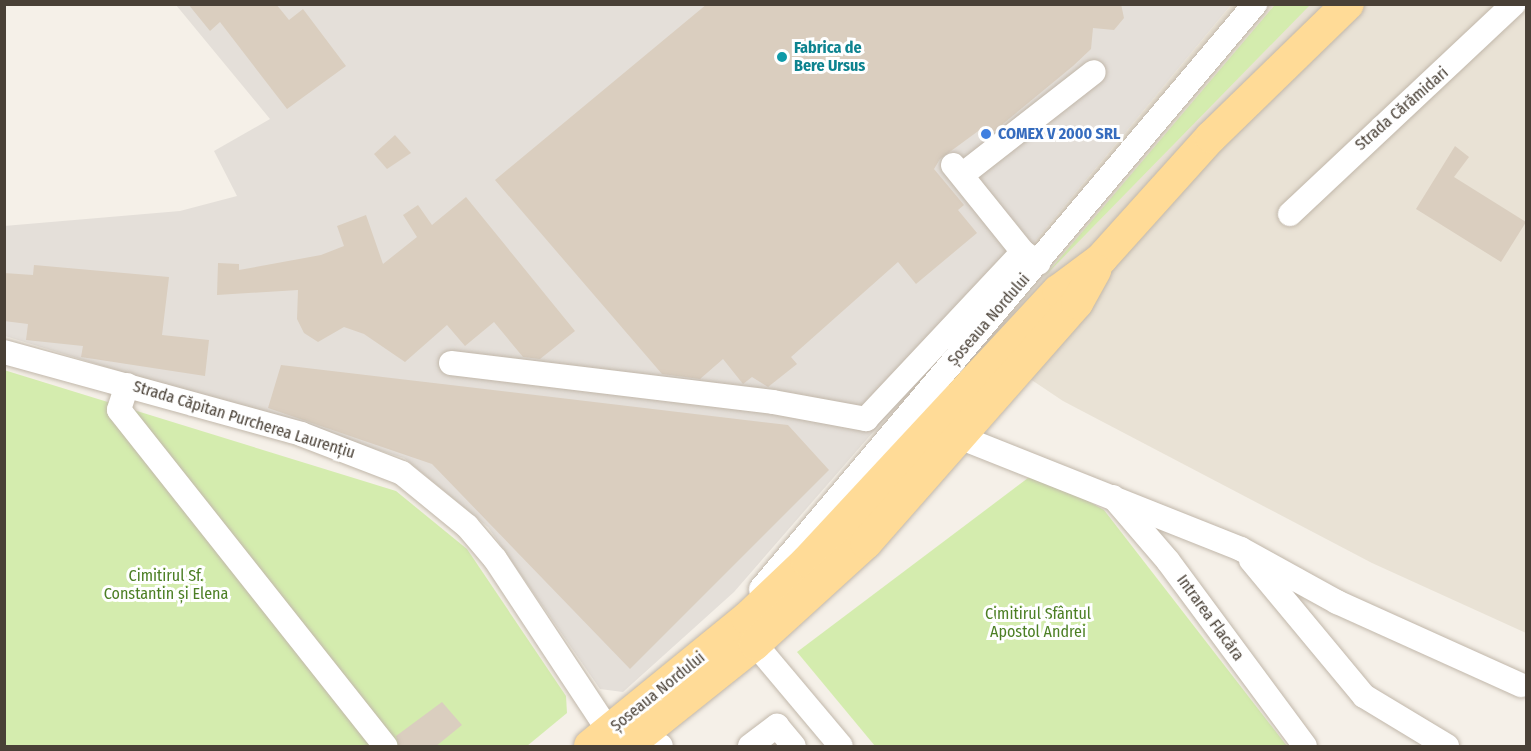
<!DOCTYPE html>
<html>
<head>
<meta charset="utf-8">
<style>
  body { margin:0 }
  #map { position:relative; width:1531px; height:751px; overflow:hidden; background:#f5f0e8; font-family:"Fira Sans Condensed",sans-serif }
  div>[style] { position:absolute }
  .residential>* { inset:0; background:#e9e2d5 }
  .industrial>* { inset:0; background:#e4dfd9 }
  .green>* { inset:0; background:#d4ecae }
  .building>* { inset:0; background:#dacebf }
  .roads { filter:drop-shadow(0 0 2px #c1b7aa) drop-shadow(0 0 2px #c1b7aa) }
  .minor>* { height:24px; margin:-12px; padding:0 12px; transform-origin:12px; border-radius:12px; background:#fff }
  .major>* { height:32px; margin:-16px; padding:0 16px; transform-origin:16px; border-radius:16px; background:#ffdb97 }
  .dots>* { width:16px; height:16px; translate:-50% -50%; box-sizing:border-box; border:3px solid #fff; border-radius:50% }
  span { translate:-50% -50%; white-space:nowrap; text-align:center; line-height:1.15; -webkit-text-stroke:6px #fff; paint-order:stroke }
  .culture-label { font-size:16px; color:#0d838f; font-weight:700 }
  .left { translate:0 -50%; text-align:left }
  .street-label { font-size:16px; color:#494036 }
  .shop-label { font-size:16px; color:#366cbe; font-weight:700 }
  .park-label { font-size:16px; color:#4c7f24 }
  .frame { position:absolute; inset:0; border:6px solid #494036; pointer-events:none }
</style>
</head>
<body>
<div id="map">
  <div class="residential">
    <div style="clip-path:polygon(1231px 5px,1526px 5px,1526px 633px,1372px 563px,1063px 401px,960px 332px)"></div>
  </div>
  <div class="industrial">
    <div style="clip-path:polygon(176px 5px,1231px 5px,960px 332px,734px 592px,623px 692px,600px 689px,488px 527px,404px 458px,5px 336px,4px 226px,180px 211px,237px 196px,214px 151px,270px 119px)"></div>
  </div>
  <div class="green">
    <div style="clip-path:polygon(1276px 4px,1310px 5px,1044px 277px,1274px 6px)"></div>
    <div style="clip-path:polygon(4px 370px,396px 491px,467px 549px,566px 696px,567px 713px,527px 746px,5px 746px)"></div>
    <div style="clip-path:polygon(1036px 472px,1104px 510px,1287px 746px,875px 746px,797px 652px)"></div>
  </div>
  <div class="building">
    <div style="clip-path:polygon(188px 4px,276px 4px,289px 20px,303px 9px,346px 66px,287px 109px,220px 22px,210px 31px)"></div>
    <div style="clip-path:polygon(707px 4px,1121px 4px,1124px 18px,1114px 30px,1093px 28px,1091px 49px,1073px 66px,987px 137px,981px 129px,940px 159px,934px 169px,964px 205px,958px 210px,977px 233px,916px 284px,898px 262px,791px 357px,797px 364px,768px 387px,752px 377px,743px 384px,723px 359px,700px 379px,662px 374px,495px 180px)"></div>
    <div style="clip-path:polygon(395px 135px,411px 153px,387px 169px,374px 154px)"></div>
    <div style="clip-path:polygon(1455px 146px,1469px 157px,1454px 177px,1526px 222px,1501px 262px,1416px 209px)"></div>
    <div style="clip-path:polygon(466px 197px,575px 331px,540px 359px,523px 357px,494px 322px,465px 346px,447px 325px,405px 362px,364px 334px,344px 327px,318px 342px,304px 333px,297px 319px,298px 290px,217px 295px,218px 263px,239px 264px,239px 270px,321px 255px,344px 246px,337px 226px,366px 215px,383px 264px,417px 237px,403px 215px,418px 205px,432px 225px)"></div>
    <div style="clip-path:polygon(34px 265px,169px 277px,162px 335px,209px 340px,205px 376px,81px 357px,83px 346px,26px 340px,28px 324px,4px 321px,4px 273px,33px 275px)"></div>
    <div style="clip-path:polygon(281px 365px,788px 425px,829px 470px,630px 669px,432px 464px,268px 408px)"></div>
    <div style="clip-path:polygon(442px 702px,462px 725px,435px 747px,399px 747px,396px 736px)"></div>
  </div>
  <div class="roads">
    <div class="minor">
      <div style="left:953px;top:165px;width:112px;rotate:51.2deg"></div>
      <div style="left:962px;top:175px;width:167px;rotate:-38deg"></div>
      <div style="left:1290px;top:214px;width:307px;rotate:-43.2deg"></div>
      <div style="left:4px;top:352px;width:308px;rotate:15.4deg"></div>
      <div style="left:301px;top:434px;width:108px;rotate:21.1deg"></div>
      <div style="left:402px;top:473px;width:84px;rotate:39.2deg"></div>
      <div style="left:467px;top:526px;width:43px;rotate:49.7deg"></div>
      <div style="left:495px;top:559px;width:206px;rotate:56.5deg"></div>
      <div style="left:451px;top:363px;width:324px;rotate:6.9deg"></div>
      <div style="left:773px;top:402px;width:95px;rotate:10.4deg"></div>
      <div style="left:866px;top:419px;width:229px;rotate:-46.8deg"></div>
      <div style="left:1023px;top:252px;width:19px;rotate:35deg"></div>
      <div style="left:127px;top:385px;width:26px;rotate:108deg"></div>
      <div style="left:119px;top:410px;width:429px;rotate:51.6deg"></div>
      <div style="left:962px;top:438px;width:300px;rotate:21.7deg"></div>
      <div style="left:1241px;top:549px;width:110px;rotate:28.9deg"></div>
      <div style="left:1337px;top:602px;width:202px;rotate:24.3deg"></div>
      <div style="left:1113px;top:497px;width:84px;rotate:49.3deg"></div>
      <div style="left:1168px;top:561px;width:230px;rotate:53.5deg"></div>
      <div style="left:1251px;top:560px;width:177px;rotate:50.3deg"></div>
      <div style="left:1364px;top:696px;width:97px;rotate:31.1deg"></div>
      <div style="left:761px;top:589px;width:766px;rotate:-49.82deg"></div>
      <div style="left:755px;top:644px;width:133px;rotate:49.9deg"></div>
      <div style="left:638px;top:738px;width:24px;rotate:19deg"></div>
      <div style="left:750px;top:746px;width:34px;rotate:-37deg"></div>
      <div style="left:777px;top:726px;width:26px;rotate:50deg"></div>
    </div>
    <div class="major">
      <div style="left:590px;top:746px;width:203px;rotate:-39.2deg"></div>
      <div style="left:747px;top:618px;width:83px;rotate:-43.5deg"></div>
      <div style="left:807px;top:561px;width:369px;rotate:-47.1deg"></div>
      <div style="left:1058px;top:291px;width:54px;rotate:-36.7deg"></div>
      <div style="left:1101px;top:259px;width:164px;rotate:-48deg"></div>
      <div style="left:1211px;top:137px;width:191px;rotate:-44.2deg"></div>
      <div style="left:627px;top:746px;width:164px;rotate:-38.6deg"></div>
      <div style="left:755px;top:644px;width:150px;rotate:-42.3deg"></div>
      <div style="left:866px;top:543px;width:320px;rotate:-48.7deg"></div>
      <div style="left:1077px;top:303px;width:38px;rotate:-61deg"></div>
    </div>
  </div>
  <div class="dots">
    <div style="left:782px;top:57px;background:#0f9aa8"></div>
    <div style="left:986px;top:134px;background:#3f7fe0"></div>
  </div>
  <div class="culture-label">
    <span class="left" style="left:794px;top:57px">Fabrica de<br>Bere Ursus</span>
  </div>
  <div class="street-label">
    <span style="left:1402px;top:109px;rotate:-41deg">Strada Cărămidari</span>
    <span style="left:989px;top:320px;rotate:-49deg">Șoseaua Nordului</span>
    <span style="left:244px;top:420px;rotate:17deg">Strada Căpitan Purcherea Laurențiu</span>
    <span style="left:1210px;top:618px;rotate:54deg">Intrarea Flacăra</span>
    <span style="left:658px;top:692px;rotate:-39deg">Șoseaua Nordului</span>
  </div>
  <div class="shop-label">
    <span class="left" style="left:998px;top:134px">COMEX V 2000 SRL</span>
  </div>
  <div class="park-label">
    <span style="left:166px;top:585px">Cimitirul Sf.<br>Constantin și Elena</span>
    <span style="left:1038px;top:623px">Cimitirul Sfântul<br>Apostol Andrei</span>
  </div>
  <div class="frame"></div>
</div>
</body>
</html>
